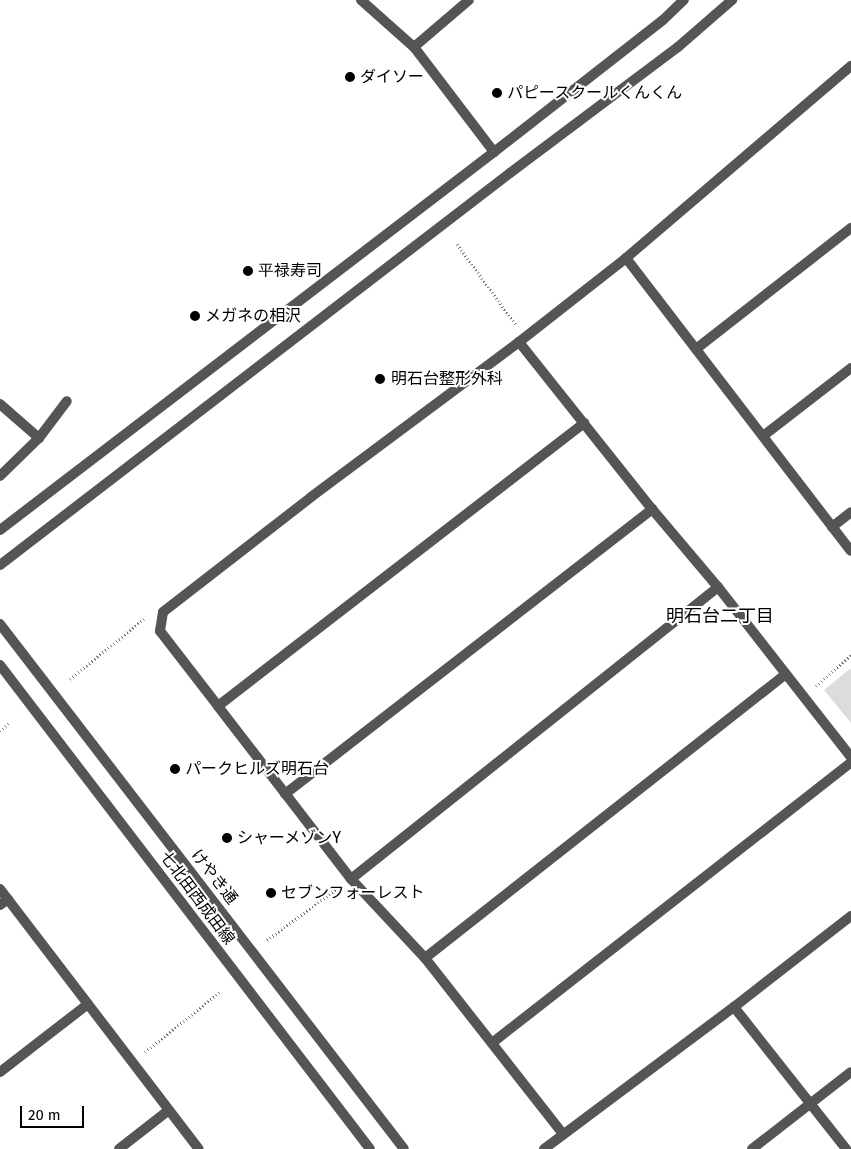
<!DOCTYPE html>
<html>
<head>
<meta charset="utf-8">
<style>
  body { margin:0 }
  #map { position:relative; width:851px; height:1149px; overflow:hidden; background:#fff; font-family:"Fira Sans","Noto Sans JP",sans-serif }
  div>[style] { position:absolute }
  .green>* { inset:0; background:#dcdcdc }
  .path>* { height:3px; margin-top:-1.5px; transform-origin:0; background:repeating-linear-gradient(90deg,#777 0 1px,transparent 0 3.5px) }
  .service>* { height:10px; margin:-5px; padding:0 5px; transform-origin:5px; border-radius:5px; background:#555 }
  .minor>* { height:10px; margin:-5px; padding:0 5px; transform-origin:5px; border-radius:5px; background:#555 }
  .tertiary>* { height:10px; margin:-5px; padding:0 5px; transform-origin:5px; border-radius:5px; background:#555 }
  .dots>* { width:14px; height:14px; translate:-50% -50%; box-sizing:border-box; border:2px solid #fff; border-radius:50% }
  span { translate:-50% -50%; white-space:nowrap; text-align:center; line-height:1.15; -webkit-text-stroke:4px #fff; paint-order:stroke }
  .poi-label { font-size:16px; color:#000 }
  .left { translate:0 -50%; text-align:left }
  .street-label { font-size:16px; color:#000 }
  .neighbourhood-label { font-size:18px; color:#000 }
  .scale { position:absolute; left:20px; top:1106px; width:64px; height:22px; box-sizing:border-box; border:2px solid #000; border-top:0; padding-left:6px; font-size:15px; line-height:18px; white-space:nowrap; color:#000; -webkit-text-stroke:4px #fff; paint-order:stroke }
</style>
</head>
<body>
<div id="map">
  <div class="green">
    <div style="clip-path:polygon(851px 668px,851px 723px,824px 690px)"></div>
  </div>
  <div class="path">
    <div style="left:457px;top:244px;width:100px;rotate:53.9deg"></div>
    <div style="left:70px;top:679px;width:98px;rotate:-39.2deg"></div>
    <div style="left:816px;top:686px;width:47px;rotate:-41.5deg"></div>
    <div style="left:0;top:731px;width:12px;rotate:-42deg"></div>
    <div style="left:267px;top:940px;width:88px;rotate:-36.2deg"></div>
    <div style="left:145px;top:1052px;width:96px;rotate:-38.7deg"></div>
  </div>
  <div class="service">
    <div style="left:0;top:404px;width:52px;rotate:41.1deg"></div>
    <div style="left:0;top:476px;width:54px;rotate:-44.3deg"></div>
    <div style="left:39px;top:438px;width:46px;rotate:-52.9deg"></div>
  </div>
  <div class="minor">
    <div style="left:414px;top:47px;width:72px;rotate:-40.5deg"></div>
    <div style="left:626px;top:258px;width:369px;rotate:52.5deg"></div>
    <div style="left:519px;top:342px;width:213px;rotate:51.5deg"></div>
    <div style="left:652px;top:509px;width:102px;rotate:49.8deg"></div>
    <div style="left:718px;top:587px;width:216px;rotate:52deg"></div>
    <div style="left:696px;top:349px;width:197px;rotate:-38deg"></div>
    <div style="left:763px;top:436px;width:111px;rotate:-37.7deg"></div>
    <div style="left:832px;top:527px;width:24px;rotate:-38deg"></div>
    <div style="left:218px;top:706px;width:463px;rotate:-37.7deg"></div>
    <div style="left:285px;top:794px;width:465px;rotate:-37.8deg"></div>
    <div style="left:351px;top:879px;width:469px;rotate:-38.5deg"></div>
    <div style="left:0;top:889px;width:327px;rotate:52.6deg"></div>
    <div style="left:0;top:905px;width:10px;rotate:-37deg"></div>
    <div style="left:425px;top:958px;width:459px;rotate:-38.2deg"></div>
    <div style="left:734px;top:1007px;width:181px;rotate:51.7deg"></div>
    <div style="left:492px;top:1043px;width:455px;rotate:-38deg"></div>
    <div style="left:0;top:1072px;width:111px;rotate:-37.7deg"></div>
    <div style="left:563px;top:1134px;width:224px;rotate:-128.1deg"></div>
    <div style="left:425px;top:958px;width:108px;rotate:-133.1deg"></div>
    <div style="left:351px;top:879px;width:218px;rotate:-127.6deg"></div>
    <div style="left:218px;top:706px;width:95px;rotate:-127.7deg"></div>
    <div style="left:160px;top:631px;width:19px;rotate:-81deg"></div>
    <div style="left:163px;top:612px;width:187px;rotate:-37.8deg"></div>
    <div style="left:311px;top:497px;width:259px;rotate:-36.7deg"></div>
    <div style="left:519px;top:342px;width:136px;rotate:-38.1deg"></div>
    <div style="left:626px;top:258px;width:296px;rotate:-40.5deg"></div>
    <div style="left:119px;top:1149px;width:63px;rotate:-38deg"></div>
    <div style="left:752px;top:1149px;width:125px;rotate:-37.9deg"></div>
  </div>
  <div class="tertiary">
    <div style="left:361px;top:0;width:71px;rotate:41.6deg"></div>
    <div style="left:414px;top:47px;width:132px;rotate:52.7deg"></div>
    <div style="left:0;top:530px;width:622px;rotate:-37.42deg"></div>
    <div style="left:494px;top:152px;width:214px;rotate:-38deg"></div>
    <div style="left:663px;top:20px;width:29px;rotate:-44deg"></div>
    <div style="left:0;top:565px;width:643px;rotate:-37.55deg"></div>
    <div style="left:510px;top:173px;width:210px;rotate:-36.9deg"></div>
    <div style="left:678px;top:47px;width:72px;rotate:-41deg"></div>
    <div style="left:0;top:624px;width:662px;rotate:52.42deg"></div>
    <div style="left:0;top:665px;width:609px;rotate:52.6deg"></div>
    <div style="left:544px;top:1149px;width:237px;rotate:-36.8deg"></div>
    <div style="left:734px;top:1007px;width:148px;rotate:-37.9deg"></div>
  </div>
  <div class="dots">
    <div style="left:350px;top:77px;background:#000"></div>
    <div style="left:497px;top:93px;background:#000"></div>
    <div style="left:248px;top:271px;background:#000"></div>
    <div style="left:195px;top:316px;background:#000"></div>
    <div style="left:380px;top:379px;background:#000"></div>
    <div style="left:175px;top:769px;background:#000"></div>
    <div style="left:227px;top:838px;background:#000"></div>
    <div style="left:271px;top:893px;background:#000"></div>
  </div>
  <div class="poi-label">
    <span class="left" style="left:360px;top:77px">ダイソー</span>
    <span class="left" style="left:507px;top:93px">パピースクールくんくん</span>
    <span class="left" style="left:258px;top:271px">平禄寿司</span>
    <span class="left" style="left:205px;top:316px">メガネの相沢</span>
    <span class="left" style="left:391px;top:379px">明石台整形外科</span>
    <span class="left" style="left:185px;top:769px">パークヒルズ明石台</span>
    <span class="left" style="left:237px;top:838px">シャーメゾンY</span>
    <span class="left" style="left:281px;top:893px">セブンフォーレスト</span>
  </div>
  <div class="street-label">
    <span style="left:214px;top:877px;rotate:52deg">けやき通</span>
    <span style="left:197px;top:898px;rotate:53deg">七北田西成田線</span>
  </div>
  <div class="neighbourhood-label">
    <span style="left:720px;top:616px">明石台二丁目</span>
  </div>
  <div class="scale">20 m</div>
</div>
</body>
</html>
